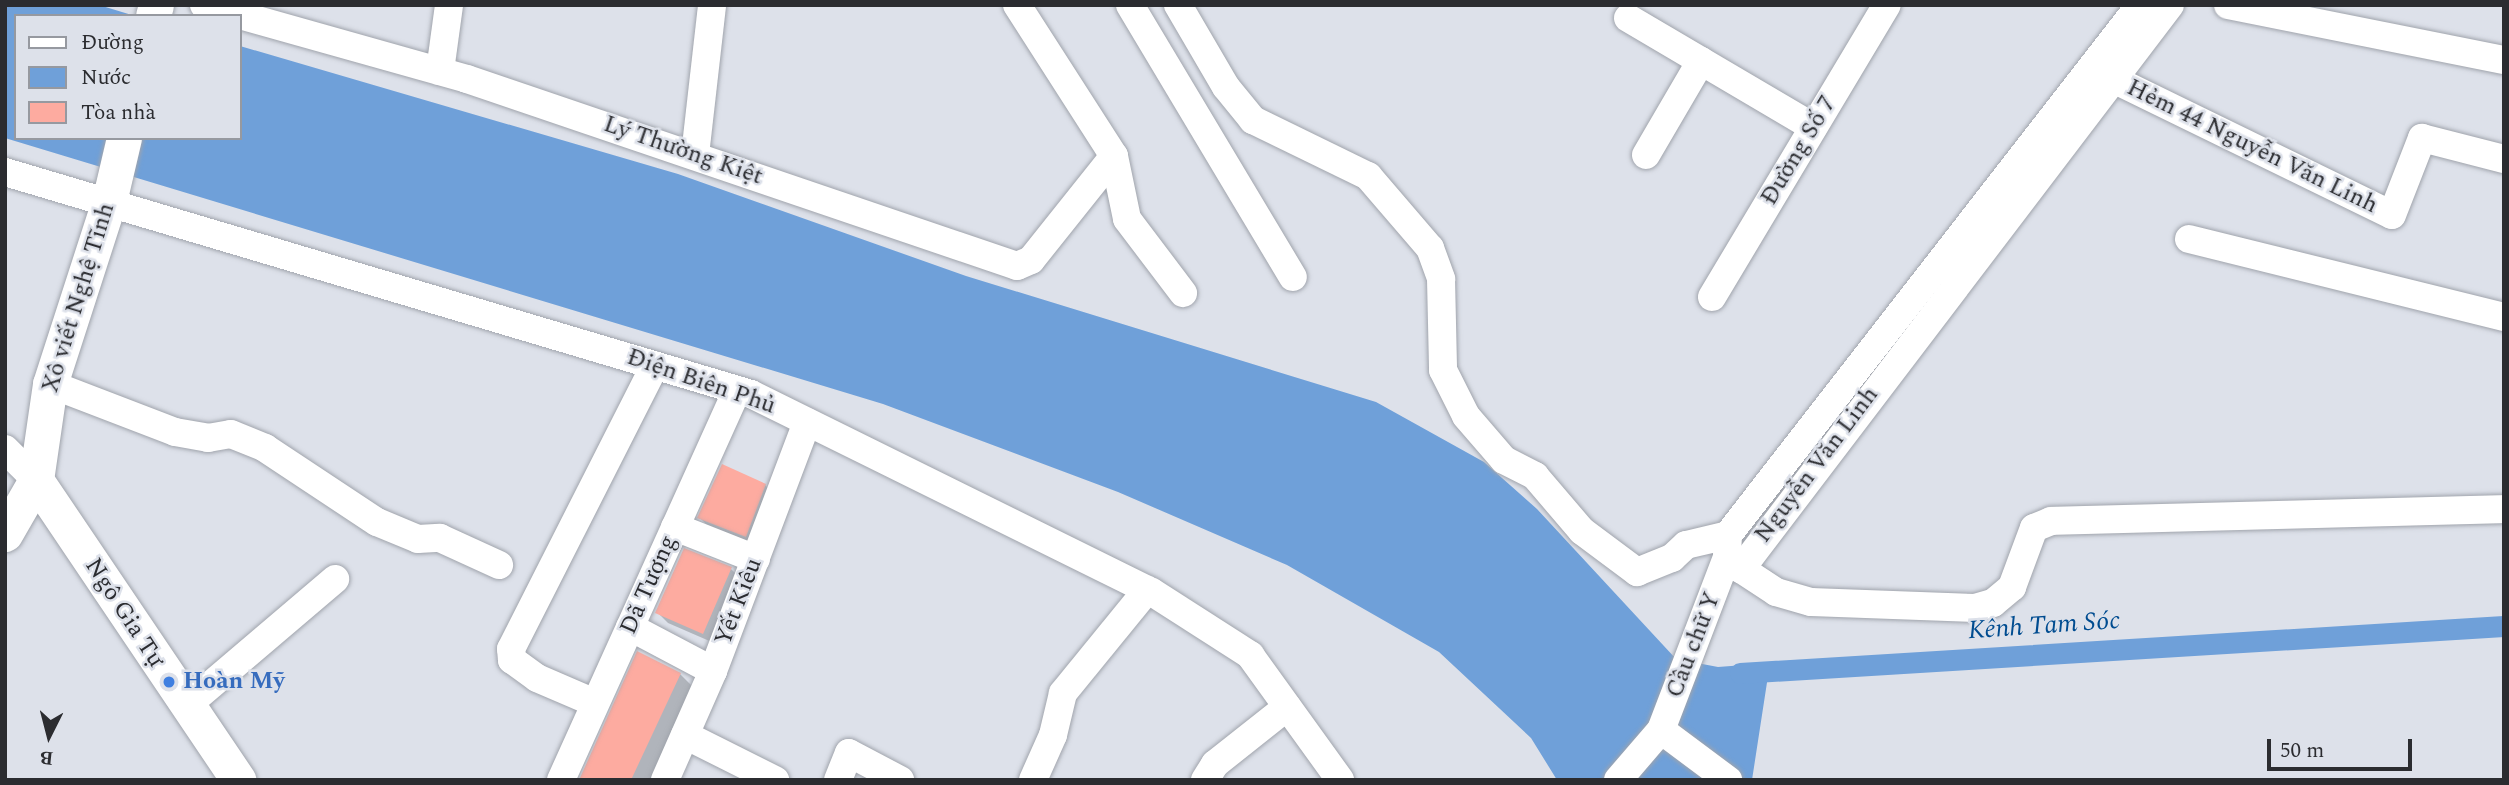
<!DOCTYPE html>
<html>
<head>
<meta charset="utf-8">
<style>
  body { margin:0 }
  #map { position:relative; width:2509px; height:785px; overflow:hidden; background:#dde1ea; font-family:Spectral,serif }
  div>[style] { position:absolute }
  .water>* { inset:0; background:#6fa0d9 }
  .shadow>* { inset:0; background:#0003 }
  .canal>* { height:21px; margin:-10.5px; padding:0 10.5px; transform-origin:10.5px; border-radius:10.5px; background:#6fa0d9 }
  .building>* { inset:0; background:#fdaba0 }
  .roads { filter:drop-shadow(0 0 2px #a0a4ac) drop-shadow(0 0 2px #a0a4ac) }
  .minor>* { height:28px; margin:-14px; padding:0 14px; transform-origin:14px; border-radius:14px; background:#fff }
  .major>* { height:35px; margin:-17.5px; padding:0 17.5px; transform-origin:17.5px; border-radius:17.5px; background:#fff }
  .dots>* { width:19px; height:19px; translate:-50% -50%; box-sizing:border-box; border:4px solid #dde1ea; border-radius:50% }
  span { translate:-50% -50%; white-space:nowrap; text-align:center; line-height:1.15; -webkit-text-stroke:5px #dde1ea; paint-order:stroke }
  .street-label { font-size:24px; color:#2b2c30 }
  .shop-label { font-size:24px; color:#366cbe; font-weight:700 }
  .left { translate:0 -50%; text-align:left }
  .water-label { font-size:26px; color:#004c90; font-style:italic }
  .frame { position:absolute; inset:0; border:7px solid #2b2c30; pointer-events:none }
  .legend { position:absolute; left:14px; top:14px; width:228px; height:126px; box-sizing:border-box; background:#dde1ea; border:2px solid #9699a0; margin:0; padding:9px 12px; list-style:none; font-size:21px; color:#2b2c30 }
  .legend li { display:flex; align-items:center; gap:14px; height:35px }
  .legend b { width:35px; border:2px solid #9699a0 }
  .north { position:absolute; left:14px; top:701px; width:70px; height:70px; -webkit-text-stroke:5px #dde1ea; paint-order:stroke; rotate:186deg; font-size:19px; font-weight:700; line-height:28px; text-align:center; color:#2b2c30 }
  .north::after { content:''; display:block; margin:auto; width:24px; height:32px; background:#2b2c30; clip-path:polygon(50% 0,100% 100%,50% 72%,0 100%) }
  .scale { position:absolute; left:2267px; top:739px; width:145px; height:32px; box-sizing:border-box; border:4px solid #2b2c30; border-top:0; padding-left:9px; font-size:21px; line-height:24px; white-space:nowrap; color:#2b2c30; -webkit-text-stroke:5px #dde1ea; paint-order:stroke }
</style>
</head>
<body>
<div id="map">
  <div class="water">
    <div style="clip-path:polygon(5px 5px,99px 5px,135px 16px,16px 16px,16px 138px,240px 138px,240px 46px,678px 174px,966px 276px,1376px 402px,1484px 462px,1537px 509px,1676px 659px,1718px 667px,1770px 663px,1752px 780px,1557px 780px,1531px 738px,1439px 652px,1287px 565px,1118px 492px,883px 404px,5px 138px)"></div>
  </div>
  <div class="shadow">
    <div style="clip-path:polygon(765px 485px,776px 496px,757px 547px,710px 528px,700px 518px)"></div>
    <div style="clip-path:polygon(731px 569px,742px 580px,714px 643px,668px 623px,657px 612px)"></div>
    <div style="clip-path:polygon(680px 674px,694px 688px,652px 780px,581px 780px)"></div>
  </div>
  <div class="canal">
    <div style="left:1740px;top:673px;width:765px;rotate:-3.52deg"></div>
  </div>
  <div class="building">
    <div style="clip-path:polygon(722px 464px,766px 484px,746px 537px,697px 518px)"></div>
    <div style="clip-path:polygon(684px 548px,732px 567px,703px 634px,655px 613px)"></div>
    <div style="clip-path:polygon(637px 651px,681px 673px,631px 780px,579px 780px)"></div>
  </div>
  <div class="roads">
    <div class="minor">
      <div style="left:204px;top:5px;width:273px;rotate:15.7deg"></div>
      <div style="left:467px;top:79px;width:581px;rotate:18.78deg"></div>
      <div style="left:1017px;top:266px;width:15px;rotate:-23deg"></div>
      <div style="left:1031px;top:260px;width:133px;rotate:-51.4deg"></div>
      <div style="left:1017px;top:5px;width:179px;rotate:57.3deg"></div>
      <div style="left:1114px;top:156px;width:64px;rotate:78.3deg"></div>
      <div style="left:1127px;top:219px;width:93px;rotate:52.9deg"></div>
      <div style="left:1130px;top:5px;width:317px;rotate:59.1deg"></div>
      <div style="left:1178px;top:5px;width:95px;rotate:59.7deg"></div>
      <div style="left:1226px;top:87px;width:43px;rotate:50.7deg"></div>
      <div style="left:1253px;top:120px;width:128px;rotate:26deg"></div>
      <div style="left:1368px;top:176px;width:95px;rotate:49.3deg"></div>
      <div style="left:1430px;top:248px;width:33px;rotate:70deg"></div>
      <div style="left:1441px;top:279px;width:91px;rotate:88.7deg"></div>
      <div style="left:1443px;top:370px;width:51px;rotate:63.4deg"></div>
      <div style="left:1466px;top:416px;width:58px;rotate:49.2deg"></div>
      <div style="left:1504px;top:460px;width:35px;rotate:27deg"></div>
      <div style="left:1535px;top:476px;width:72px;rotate:49.5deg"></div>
      <div style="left:1582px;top:531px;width:69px;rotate:36.7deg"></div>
      <div style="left:1637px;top:572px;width:38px;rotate:-22deg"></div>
      <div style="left:1672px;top:558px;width:19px;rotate:-43deg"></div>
      <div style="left:1686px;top:545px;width:43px;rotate:-13.4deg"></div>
      <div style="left:2170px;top:5px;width:709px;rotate:127.26deg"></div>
      <div style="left:1741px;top:569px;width:42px;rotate:33.3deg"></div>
      <div style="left:1776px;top:592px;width:36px;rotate:16deg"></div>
      <div style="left:1811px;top:602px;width:164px;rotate:2.1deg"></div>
      <div style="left:1975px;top:608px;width:19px;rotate:-16deg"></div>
      <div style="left:1993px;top:603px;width:25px;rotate:-40deg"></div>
      <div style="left:2012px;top:587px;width:63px;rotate:-69.6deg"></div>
      <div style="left:2034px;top:528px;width:18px;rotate:-22deg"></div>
      <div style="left:2051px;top:521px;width:453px;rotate:-1.5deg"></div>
      <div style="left:2228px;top:5px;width:281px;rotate:11.3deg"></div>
      <div style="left:1628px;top:18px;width:215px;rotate:30.5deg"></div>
      <div style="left:440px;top:71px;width:67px;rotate:-82.2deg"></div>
      <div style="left:2113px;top:79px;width:310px;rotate:26deg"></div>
      <div style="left:2392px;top:215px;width:83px;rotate:-68.7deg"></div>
      <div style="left:2422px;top:138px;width:85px;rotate:14.4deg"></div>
      <div style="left:695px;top:155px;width:151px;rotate:-83.5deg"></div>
      <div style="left:1646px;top:155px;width:109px;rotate:-59.7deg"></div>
      <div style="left:5px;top:172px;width:778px;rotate:16.57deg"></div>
      <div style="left:751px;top:394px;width:447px;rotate:26.3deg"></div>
      <div style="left:1152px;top:592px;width:117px;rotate:32.7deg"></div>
      <div style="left:1250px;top:655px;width:154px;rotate:54.2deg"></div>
      <div style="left:2189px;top:239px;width:325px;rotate:13.9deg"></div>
      <div style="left:1712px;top:297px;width:340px;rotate:-59.1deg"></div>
      <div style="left:50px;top:384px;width:134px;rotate:21deg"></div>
      <div style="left:175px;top:432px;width:34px;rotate:10deg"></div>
      <div style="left:208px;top:438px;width:23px;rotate:-10deg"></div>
      <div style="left:231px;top:434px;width:37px;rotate:22deg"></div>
      <div style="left:265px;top:448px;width:134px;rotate:33.5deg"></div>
      <div style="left:377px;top:522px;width:44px;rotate:22.5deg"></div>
      <div style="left:418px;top:539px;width:22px;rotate:-3deg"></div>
      <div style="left:440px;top:538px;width:65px;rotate:24.6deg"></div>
      <div style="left:5px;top:449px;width:44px;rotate:45deg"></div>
      <div style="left:675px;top:527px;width:87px;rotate:21.6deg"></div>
      <div style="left:1727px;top:554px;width:19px;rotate:-87deg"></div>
      <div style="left:1728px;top:535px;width:671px;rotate:-52.14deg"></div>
      <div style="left:630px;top:627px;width:94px;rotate:27.9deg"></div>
      <div style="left:595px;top:703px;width:63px;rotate:-156.7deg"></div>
      <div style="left:537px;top:678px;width:31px;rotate:-144deg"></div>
      <div style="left:512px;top:660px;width:11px;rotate:-95deg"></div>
      <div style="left:511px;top:649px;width:318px;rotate:-63.1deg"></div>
      <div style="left:186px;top:706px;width:196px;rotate:-40.4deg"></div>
      <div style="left:1661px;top:730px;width:84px;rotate:36.7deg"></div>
      <div style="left:685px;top:735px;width:101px;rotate:26.6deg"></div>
      <div style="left:561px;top:780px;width:428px;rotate:-65.7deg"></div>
      <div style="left:665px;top:780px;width:119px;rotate:-66.2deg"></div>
      <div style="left:713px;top:671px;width:266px;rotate:-69.3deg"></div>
      <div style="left:838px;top:780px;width:29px;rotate:-68deg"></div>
      <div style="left:849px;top:753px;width:58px;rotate:27.9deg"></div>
      <div style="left:1033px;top:780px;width:49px;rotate:-66deg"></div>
      <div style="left:1053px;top:735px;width:43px;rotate:-76.6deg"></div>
      <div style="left:1063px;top:693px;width:133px;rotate:-50.8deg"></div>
      <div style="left:1205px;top:780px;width:19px;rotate:-58deg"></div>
      <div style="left:1215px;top:764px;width:92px;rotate:-38.4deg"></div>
      <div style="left:1618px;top:780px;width:66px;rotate:-49.3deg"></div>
      <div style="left:1661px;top:730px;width:182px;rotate:-69.1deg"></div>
    </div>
    <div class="major">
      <div style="left:153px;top:16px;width:11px;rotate:-75deg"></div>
      <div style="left:112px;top:189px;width:52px;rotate:-76.8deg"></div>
      <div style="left:36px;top:480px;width:362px;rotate:56deg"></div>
      <div style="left:5px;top:534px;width:62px;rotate:-60.1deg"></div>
      <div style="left:36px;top:480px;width:97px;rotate:-81.7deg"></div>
      <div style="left:50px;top:384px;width:192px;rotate:-72.1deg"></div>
    </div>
  </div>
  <div class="dots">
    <div style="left:169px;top:682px;background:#3f7fe0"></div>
  </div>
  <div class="street-label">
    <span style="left:2252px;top:147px;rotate:26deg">Hẻm 44 Nguyễn Văn Linh</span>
    <span style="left:683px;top:151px;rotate:19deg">Lý Thường Kiệt</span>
    <span style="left:1799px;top:151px;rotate:-59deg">Đường Số 7</span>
    <span style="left:79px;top:298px;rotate:-73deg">Xô viết Nghệ Tĩnh</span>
    <span style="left:701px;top:382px;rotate:19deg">Điện Biên Phủ</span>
    <span style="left:1817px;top:465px;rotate:-53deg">Nguyễn Văn Linh</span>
    <span style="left:649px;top:585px;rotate:-66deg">Dã Tượng</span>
    <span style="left:739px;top:602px;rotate:-69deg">Yết Kiêu</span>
    <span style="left:124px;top:613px;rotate:57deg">Ngô Gia Tự</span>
    <span style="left:1694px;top:645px;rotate:-69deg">Cầu chữ Y</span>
  </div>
  <div class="shop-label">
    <span class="left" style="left:183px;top:682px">Hoàn Mỹ</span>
  </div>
  <div class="water-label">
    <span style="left:2044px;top:626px;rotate:-4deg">Kênh Tam Sóc</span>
  </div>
  <div class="frame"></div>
  <ul class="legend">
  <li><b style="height:9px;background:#fff"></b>Đường</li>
  <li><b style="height:19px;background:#6fa0d9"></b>Nước</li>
  <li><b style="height:19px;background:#fdaba0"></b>Tòa nhà</li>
  </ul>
  <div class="north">B</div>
  <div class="scale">50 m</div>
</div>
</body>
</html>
